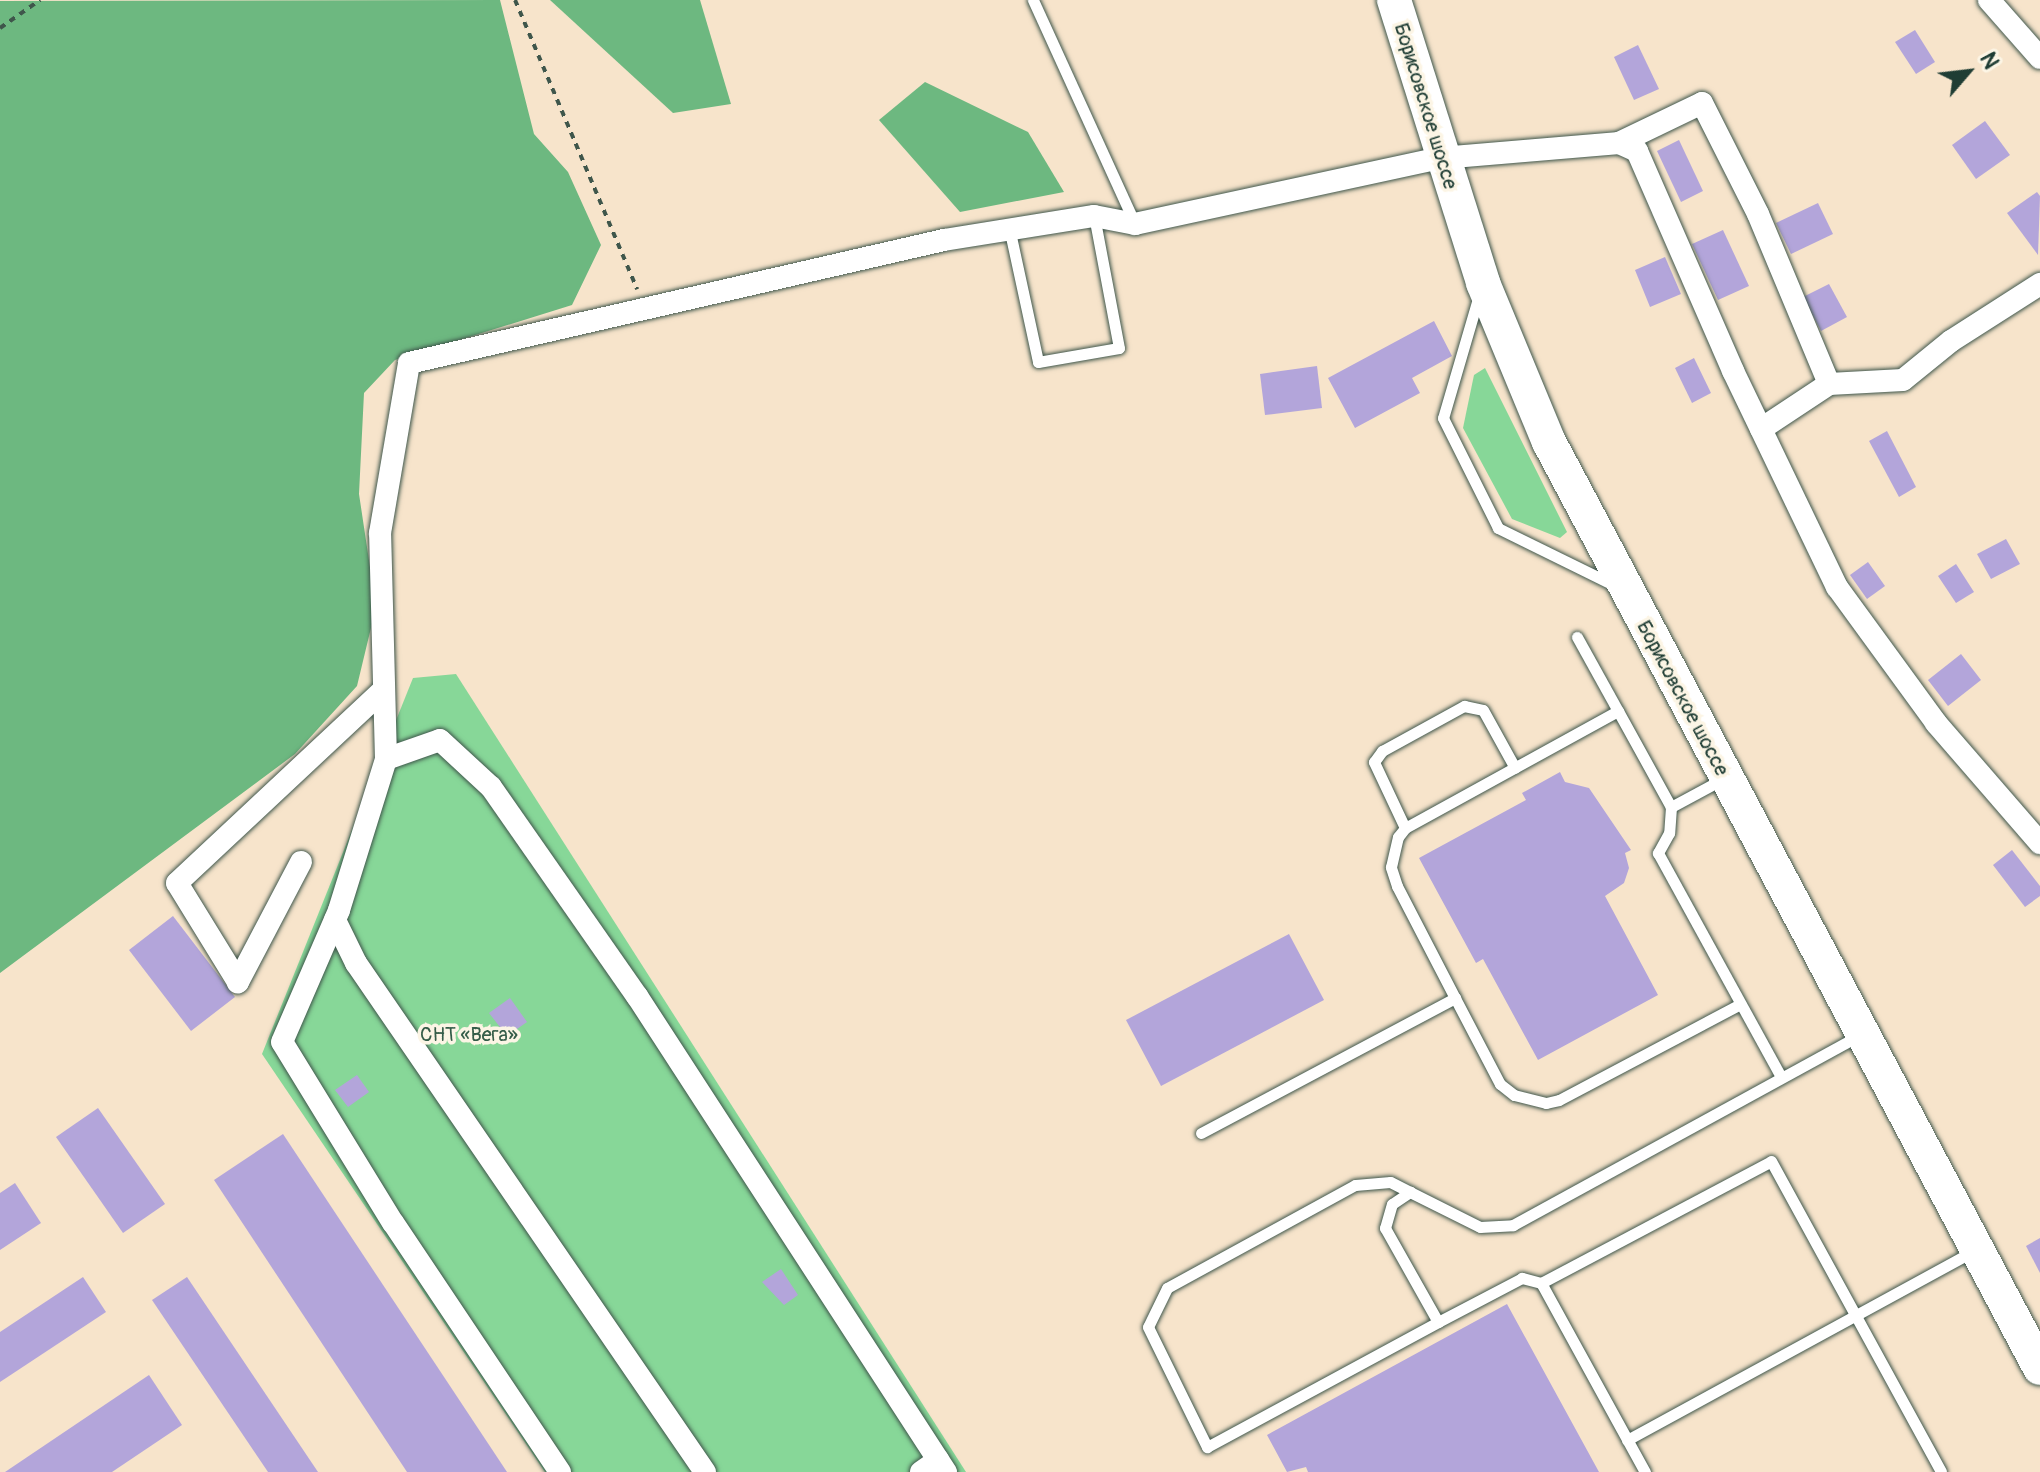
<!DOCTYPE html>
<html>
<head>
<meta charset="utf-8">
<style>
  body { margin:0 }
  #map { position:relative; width:2040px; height:1472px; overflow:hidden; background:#f7e4cb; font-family:Pangolin,sans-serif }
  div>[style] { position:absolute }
  .green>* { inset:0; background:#87d798 }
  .forest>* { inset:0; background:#6db880 }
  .building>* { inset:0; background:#b3a5da }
  .path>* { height:4px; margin-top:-2px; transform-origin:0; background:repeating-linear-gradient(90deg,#3f564b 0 6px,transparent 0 12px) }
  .roads { filter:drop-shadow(0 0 2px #3f564b) drop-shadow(0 0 2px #3f564b) }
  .lane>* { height:11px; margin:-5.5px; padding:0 5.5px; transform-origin:5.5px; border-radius:5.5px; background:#fff }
  .street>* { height:22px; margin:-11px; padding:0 11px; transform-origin:11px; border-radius:11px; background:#fff }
  .primary>* { height:34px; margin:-17px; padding:0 17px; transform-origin:17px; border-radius:17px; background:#fff }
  span { translate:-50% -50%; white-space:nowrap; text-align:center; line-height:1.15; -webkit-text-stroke:7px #fcf5e5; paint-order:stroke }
  .street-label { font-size:20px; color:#1f3d34 }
  .park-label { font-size:20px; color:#345c48 }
  .north { position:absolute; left:1928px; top:32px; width:80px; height:80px; -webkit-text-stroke:6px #fcf5e5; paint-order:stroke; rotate:62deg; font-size:22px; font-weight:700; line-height:32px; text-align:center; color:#1f3d34 }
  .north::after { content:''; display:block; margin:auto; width:28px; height:36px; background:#1f3d34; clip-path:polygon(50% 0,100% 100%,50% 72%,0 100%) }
</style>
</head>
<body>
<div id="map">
  <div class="green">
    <div style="clip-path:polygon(1485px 368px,1567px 532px,1560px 538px,1512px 519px,1463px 428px,1474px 375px)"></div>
    <div style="clip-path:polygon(456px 674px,966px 1472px,545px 1472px,262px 1054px,413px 678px)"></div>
  </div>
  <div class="forest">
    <div style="clip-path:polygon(500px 0,534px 134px,568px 172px,601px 245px,572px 305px,395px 360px,364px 393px,359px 494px,376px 607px,357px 686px,295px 754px,0 973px,0 1px)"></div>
    <div style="clip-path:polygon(550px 0,700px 0,731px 104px,673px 113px)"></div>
    <div style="clip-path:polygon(925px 82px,1028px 132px,1064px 192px,960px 212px,879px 120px)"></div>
  </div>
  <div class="building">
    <div style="clip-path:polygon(1915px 30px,1935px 62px,1916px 74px,1895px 42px)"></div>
    <div style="clip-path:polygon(1638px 45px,1659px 89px,1634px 100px,1614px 57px)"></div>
    <div style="clip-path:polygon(1985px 121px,2010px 155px,1976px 179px,1952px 145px)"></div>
    <div style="clip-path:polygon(1679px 140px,1703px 191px,1681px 202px,1657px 151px)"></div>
    <div style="clip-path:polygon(2037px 192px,2040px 196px,2038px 255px,2007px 213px)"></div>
    <div style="clip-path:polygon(1818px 203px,1833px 234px,1791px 254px,1776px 223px)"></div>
    <div style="clip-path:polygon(1723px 230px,1749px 286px,1718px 300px,1692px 244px)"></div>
    <div style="clip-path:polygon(1665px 257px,1681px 294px,1650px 307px,1635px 270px)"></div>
    <div style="clip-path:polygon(1829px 284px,1847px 317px,1821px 331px,1803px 297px)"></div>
    <div style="clip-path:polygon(1434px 321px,1452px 356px,1412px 378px,1420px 393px,1355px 428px,1328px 378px)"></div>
    <div style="clip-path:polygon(1694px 358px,1711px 393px,1692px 403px,1675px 368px)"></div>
    <div style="clip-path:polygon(1317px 366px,1322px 408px,1265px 415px,1260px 374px)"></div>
    <div style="clip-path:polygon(1887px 431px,1916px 487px,1899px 497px,1869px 441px)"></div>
    <div style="clip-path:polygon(2006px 539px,2020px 564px,1991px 579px,1977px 554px)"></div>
    <div style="clip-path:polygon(1868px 562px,1885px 586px,1867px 599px,1850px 575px)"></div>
    <div style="clip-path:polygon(1956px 564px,1974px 592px,1956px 603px,1938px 576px)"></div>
    <div style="clip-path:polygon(1961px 654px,1981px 680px,1948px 706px,1928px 680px)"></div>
    <div style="clip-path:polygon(1560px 772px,1565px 782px,1589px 788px,1631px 850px,1625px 853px,1629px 868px,1624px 883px,1605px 896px,1658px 995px,1538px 1060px,1483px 959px,1476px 963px,1419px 858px,1526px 800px,1522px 793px)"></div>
    <div style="clip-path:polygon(2012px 850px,2040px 886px,2040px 896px,2025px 907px,1993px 865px)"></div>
    <div style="clip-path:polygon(173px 916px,235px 997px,191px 1031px,129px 950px)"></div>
    <div style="clip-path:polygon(1289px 934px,1324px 1000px,1161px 1086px,1126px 1020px)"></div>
    <div style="clip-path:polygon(510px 998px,527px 1022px,507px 1036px,489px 1013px)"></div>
    <div style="clip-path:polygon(357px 1075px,369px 1092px,348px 1107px,335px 1090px)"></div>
    <div style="clip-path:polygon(98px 1108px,165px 1204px,123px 1233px,56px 1137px)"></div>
    <div style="clip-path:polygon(283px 1134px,507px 1472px,407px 1472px,214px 1180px)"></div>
    <div style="clip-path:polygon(15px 1183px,41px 1223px,0 1250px,0 1193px)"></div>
    <div style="clip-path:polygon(2040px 1238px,2040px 1273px,2026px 1246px)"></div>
    <div style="clip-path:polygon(781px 1269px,798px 1295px,784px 1305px,762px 1282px)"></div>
    <div style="clip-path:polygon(83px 1277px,106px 1312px,0 1382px,0 1332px)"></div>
    <div style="clip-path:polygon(187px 1277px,318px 1472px,268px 1472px,152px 1300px)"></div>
    <div style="clip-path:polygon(1507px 1304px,1599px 1472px,1308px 1472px,1306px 1467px,1287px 1472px,1267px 1435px)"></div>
    <div style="clip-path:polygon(149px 1375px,182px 1425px,112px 1472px,5px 1472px)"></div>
  </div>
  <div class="path">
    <div style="left:515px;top:0;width:314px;rotate:67.1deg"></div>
    <div style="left:0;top:28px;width:49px;rotate:-35deg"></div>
  </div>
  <div class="roads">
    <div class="lane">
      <div style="left:1033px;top:0;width:246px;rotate:65.5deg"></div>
      <div style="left:1010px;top:232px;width:133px;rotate:77.8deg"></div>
      <div style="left:1038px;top:362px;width:82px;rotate:-9.8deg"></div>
      <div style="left:1119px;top:348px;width:134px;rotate:-100.7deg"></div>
      <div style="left:1479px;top:295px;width:128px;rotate:106.3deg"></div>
      <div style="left:1443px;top:418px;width:123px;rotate:63.4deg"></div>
      <div style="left:1498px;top:528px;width:131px;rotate:26.2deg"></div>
      <div style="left:1577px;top:637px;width:85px;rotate:61deg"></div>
      <div style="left:1671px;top:807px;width:59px;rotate:-28.3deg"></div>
      <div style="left:1405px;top:828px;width:73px;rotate:-115.2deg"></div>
      <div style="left:1374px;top:762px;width:14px;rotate:-54deg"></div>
      <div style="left:1382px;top:751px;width:94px;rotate:-28.8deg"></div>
      <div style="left:1464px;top:706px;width:19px;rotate:12deg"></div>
      <div style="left:1483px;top:710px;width:66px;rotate:61.1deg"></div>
      <div style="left:1455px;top:998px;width:126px;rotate:-117.4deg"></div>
      <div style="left:1397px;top:886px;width:20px;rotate:-108deg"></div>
      <div style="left:1391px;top:867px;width:31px;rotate:-77deg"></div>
      <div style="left:1398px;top:837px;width:11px;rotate:-52deg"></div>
      <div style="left:1405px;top:828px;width:243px;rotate:-28.8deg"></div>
      <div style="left:1618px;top:711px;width:110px;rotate:61.1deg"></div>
      <div style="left:1671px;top:807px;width:26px;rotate:94deg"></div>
      <div style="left:1669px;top:833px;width:23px;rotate:119deg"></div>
      <div style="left:1658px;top:853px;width:253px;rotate:61.2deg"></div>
      <div style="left:1201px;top:1133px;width:288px;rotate:-28deg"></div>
      <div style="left:1455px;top:998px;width:97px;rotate:62.4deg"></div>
      <div style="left:1500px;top:1084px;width:18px;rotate:38deg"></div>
      <div style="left:1514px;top:1095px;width:33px;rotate:14deg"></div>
      <div style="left:1546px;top:1103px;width:13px;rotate:-13deg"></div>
      <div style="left:1559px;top:1100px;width:205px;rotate:-27.9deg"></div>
      <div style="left:1410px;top:1192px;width:22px;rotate:-153deg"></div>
      <div style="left:1390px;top:1182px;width:35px;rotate:175deg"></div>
      <div style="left:1355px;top:1185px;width:214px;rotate:151.3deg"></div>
      <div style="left:1167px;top:1288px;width:43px;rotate:116deg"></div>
      <div style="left:1148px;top:1327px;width:134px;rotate:63.8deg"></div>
      <div style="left:1207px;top:1447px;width:263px;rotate:-28.4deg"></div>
      <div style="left:1541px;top:1283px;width:260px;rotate:-27.9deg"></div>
      <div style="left:1771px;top:1161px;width:354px;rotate:61.3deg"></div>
      <div style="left:1627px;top:1440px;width:395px;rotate:-28.6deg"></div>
      <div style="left:1645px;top:1472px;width:216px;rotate:-118.8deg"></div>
      <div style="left:1541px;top:1283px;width:20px;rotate:-165deg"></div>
      <div style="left:1522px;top:1278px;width:95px;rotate:152.4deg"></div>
      <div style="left:1438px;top:1322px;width:108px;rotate:-119.4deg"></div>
      <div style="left:1385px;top:1228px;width:25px;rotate:-74deg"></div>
      <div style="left:1392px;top:1204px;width:22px;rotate:-34deg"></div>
      <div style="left:1410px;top:1192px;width:78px;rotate:26.6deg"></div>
      <div style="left:1480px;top:1227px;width:33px;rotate:-3deg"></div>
      <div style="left:1513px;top:1225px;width:393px;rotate:-28.7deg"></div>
    </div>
    <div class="street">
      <div style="left:1989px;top:0;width:77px;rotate:48.7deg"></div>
      <div style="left:1619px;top:143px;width:92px;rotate:-25.7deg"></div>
      <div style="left:1702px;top:103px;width:124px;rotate:63.2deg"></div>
      <div style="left:1758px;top:214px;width:184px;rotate:67.3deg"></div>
      <div style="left:1761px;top:429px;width:82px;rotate:-33.5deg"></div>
      <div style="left:1829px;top:384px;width:74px;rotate:-3.1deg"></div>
      <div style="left:1903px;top:380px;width:62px;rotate:-39.1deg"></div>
      <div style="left:1951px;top:341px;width:106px;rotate:-32.6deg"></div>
      <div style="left:386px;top:759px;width:57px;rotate:-19.4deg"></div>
      <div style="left:440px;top:740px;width:69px;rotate:42.7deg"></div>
      <div style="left:491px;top:787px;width:255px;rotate:55.1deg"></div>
      <div style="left:637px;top:996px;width:568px;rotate:57.01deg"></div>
      <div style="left:301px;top:862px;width:136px;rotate:117.7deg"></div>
      <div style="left:238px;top:982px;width:116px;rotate:-121.6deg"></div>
      <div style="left:177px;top:883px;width:281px;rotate:-43.1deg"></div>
      <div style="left:335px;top:920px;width:48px;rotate:64deg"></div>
      <div style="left:356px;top:963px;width:617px;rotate:55.56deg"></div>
      <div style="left:560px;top:1472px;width:300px;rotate:-123.8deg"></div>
      <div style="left:393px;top:1223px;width:212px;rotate:-121.5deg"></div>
      <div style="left:282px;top:1042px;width:144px;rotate:-66.6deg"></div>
      <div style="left:339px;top:910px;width:158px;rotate:-72.7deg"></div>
      <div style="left:386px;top:759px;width:226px;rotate:-91.5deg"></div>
      <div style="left:380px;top:533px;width:172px;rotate:-80.3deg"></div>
      <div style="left:409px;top:363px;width:549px;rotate:-12.95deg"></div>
      <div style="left:944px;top:240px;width:152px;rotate:-9.1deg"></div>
      <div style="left:1094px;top:216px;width:42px;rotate:11deg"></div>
      <div style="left:1135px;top:224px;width:313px;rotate:-12.2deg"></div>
      <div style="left:1441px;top:158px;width:179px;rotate:-4.8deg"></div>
      <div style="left:1619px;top:143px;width:20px;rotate:24deg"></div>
      <div style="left:1637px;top:151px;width:240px;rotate:66.4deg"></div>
      <div style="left:1733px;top:371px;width:240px;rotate:64.3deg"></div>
      <div style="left:1837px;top:587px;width:168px;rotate:53.9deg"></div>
      <div style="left:1936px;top:723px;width:159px;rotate:49.1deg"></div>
      <div style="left:921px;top:1472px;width:21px;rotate:-35deg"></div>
    </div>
    <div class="primary">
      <div style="left:1394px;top:0;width:297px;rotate:72.5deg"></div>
      <div style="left:1483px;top:283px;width:172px;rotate:67.5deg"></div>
      <div style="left:1549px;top:442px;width:1048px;rotate:62.07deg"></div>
    </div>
  </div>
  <div class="street-label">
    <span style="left:1426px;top:106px;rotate:73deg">Борисовское шоссе</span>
    <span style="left:1683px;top:698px;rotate:62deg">Борисовское шоссе</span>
  </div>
  <div class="park-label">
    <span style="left:469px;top:1034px">СНТ «Вега»</span>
  </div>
  <div class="north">N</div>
</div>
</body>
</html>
